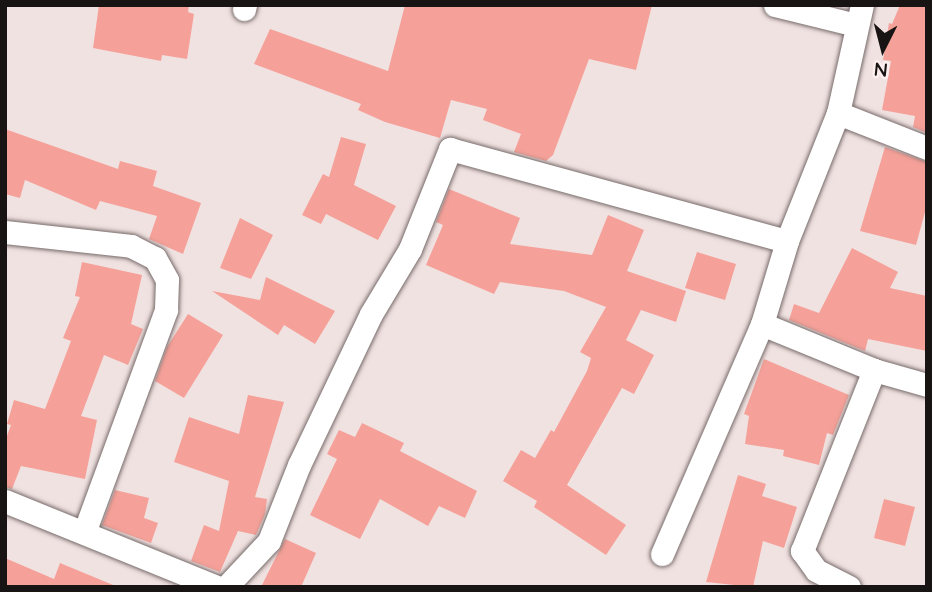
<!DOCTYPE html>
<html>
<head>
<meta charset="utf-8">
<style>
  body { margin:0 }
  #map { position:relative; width:932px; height:592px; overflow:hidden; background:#f0e2e1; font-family:Quicksand,sans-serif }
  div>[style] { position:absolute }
  .building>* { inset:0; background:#f5a199 }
  .roads { filter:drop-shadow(0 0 2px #776b6a) drop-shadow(0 0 2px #776b6a) }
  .minor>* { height:23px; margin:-11.5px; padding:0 11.5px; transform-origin:11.5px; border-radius:11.5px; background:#fff }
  span { translate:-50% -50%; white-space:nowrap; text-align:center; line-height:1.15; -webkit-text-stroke:5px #fdefee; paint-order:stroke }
  .frame { position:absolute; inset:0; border:7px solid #181413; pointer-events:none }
  .north { position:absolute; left:848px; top:14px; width:70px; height:70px; -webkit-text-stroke:5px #fdefee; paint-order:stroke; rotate:186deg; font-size:19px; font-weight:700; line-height:28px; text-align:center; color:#181413 }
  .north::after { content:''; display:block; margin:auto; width:24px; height:32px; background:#181413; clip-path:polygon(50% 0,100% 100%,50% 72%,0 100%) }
</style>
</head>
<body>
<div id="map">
  <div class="building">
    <div style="clip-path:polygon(99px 5px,189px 5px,188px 12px,194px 14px,187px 59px,162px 55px,161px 61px,93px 48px)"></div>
    <div style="clip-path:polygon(405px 5px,652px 5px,636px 70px,589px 59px,553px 155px,546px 161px,514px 152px,521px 134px,483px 120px,487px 109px,451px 100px,440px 138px,385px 122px,358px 110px,361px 104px,254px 64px,270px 29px,388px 71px)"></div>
    <div style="clip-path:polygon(900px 5px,927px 5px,927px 133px,913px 127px,915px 116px,882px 110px,891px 61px,883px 60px,889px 23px,892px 24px)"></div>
    <div style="clip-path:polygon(5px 129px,118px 169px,120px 161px,157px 171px,153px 186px,201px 203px,183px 254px,149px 239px,157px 216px,100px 201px,96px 210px,25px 180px,20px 198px,5px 194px)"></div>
    <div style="clip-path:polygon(341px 137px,366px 144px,354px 185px,396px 206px,378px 240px,326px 214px,321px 224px,302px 215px,323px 174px,329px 177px)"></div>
    <div style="clip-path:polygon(885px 147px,927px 162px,927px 205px,916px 245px,860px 231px)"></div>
    <div style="clip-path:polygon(449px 189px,520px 218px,510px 244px,592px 255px,608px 215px,644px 230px,627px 271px,686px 291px,676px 322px,641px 310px,626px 340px,654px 355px,634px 394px,622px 388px,567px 485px,626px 525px,606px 555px,534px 507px,537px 501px,503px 481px,521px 450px,535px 458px,551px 430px,554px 432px,587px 371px,591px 358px,580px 352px,606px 307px,564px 291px,500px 282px,494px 294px,426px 265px,443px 225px,436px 222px)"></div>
    <div style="clip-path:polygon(240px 218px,273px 235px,251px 279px,220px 268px)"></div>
    <div style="clip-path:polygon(852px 248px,898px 272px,890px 288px,927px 296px,927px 351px,868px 339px,865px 351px,789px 320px,794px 304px,819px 313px)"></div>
    <div style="clip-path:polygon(697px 252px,736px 264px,725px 300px,685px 288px)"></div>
    <div style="clip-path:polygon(82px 262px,142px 275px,131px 324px,143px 329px,128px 365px,104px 355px,81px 416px,97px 420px,85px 479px,21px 466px,12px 489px,5px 487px,5px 441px,11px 425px,7px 424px,14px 400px,45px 409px,71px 341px,63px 338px,80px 297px,75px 296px)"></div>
    <div style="clip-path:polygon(266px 277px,335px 311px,315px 344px,284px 325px,278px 335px,212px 291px,260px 300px)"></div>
    <div style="clip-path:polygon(188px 314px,223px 335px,184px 398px,155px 381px,167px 347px)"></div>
    <div style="clip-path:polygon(764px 359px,849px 395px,833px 435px,827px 433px,819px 465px,783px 456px,784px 450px,745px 444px,749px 416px,744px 414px)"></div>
    <div style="clip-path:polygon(248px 395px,284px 402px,255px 497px,267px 499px,265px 514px,256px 535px,238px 531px,220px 572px,191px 561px,204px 525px,219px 531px,229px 481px,174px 462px,189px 417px,239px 434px)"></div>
    <div style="clip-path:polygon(362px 423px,404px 443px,400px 451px,477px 491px,465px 518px,439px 506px,428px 526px,380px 499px,360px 539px,310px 515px,337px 459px,327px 454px,339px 430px,355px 437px)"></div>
    <div style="clip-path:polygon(738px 475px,766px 484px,762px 496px,797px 507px,784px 548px,763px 541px,753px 587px,706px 582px)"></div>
    <div style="clip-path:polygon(115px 490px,149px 498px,144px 518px,158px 523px,151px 543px,102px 525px)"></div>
    <div style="clip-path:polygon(884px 499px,915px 507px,905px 546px,874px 538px)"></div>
    <div style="clip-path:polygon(285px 539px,316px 553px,301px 587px,261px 587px)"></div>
    <div style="clip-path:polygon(5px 558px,54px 579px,60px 563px,118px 587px,5px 587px)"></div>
  </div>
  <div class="roads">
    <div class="minor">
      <div style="left:775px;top:5px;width:83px;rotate:13.9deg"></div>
      <div style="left:244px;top:9px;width:4px;rotate:-76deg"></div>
      <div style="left:838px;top:113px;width:96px;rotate:21.5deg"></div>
      <div style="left:5px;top:232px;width:127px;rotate:6.3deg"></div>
      <div style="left:131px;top:246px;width:27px;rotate:27deg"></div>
      <div style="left:155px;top:258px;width:25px;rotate:61deg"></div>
      <div style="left:167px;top:280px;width:30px;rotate:92deg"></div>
      <div style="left:166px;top:310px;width:234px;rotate:110.2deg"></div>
      <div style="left:762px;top:324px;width:121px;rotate:22.3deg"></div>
      <div style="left:874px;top:370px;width:55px;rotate:15.8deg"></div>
      <div style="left:5px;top:501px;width:229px;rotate:22.1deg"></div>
      <div style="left:662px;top:554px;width:251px;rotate:-66.5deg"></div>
      <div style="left:762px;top:324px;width:87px;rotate:-73.2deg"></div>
      <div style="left:787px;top:241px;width:138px;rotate:-68.3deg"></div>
      <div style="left:838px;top:113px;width:111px;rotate:-77.5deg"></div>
      <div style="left:226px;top:587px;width:63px;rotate:-46.9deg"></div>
      <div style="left:269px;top:541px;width:82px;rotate:-68.5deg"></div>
      <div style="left:299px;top:465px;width:167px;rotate:-64.5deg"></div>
      <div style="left:371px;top:314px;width:76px;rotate:-59deg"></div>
      <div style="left:410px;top:249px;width:108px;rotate:-68.2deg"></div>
      <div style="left:450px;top:149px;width:349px;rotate:15.3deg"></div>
      <div style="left:849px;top:587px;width:37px;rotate:-153deg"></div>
      <div style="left:816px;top:570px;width:24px;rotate:-126deg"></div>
      <div style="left:802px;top:551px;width:195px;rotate:-68.3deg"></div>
    </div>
  </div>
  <div class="frame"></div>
  <div class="north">N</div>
</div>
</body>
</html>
